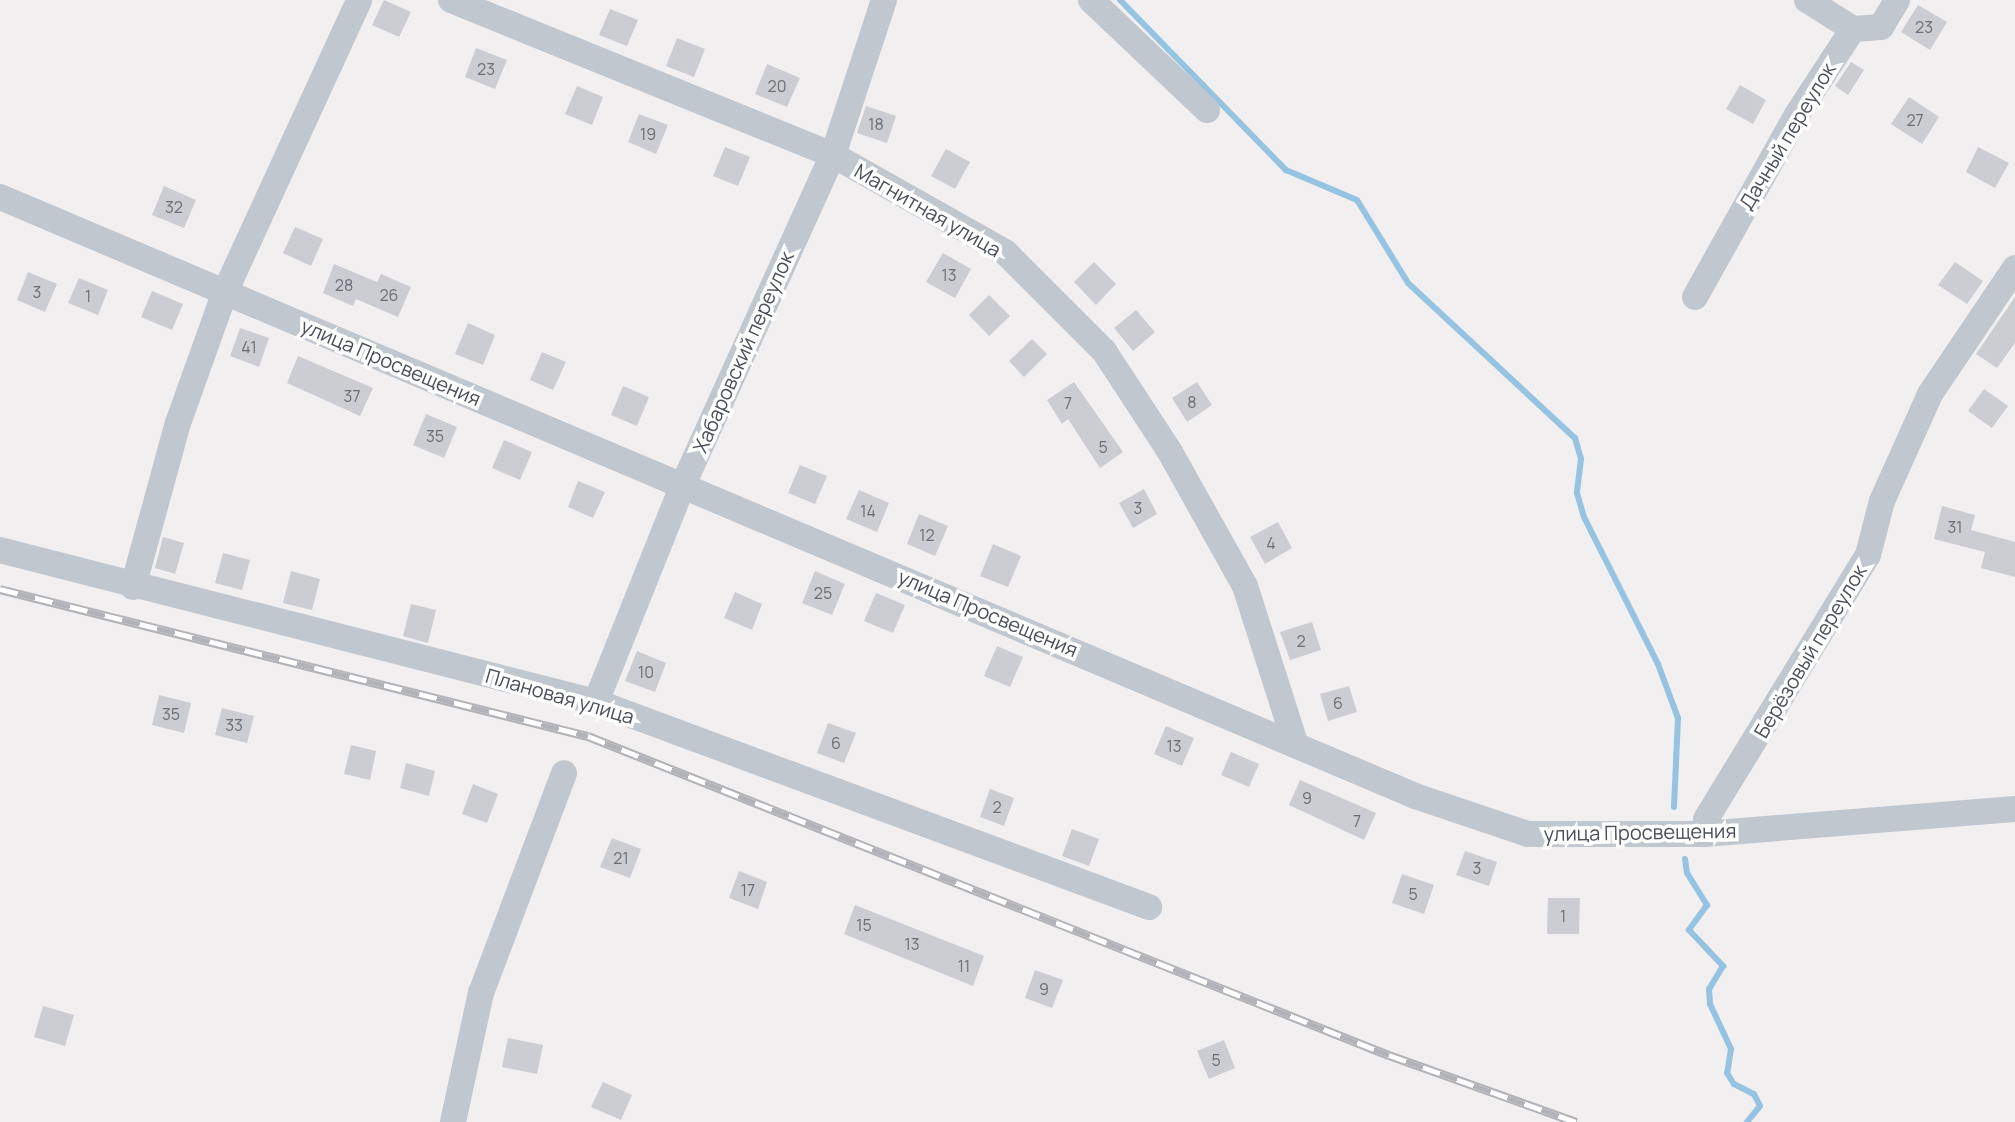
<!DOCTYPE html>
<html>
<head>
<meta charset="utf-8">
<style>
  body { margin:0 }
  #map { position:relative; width:2015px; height:1122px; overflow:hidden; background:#f1efef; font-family:Manrope,sans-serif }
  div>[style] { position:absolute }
  .stream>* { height:6px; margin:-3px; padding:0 3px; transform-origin:3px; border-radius:3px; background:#95c3e1 }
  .building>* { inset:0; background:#cccdd3 }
  .minor>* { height:26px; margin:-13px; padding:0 13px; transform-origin:13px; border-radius:13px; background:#c1c7cf }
  .rail>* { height:9px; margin-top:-4.5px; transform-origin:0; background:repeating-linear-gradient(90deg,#fff 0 18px,#b2b3b8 0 36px); box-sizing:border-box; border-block:2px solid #b2b3b8 }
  span { translate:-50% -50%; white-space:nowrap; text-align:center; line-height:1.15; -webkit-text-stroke:7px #fff; paint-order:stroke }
  .number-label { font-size:16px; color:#6a6e78 }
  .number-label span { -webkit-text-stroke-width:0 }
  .street-label { font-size:20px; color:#494f5a }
</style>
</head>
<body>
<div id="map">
  <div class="stream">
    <div style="left:1120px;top:0;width:238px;rotate:45.7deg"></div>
    <div style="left:1286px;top:170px;width:77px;rotate:22.9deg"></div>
    <div style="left:1357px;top:200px;width:97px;rotate:58.4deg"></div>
    <div style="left:1408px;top:283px;width:228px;rotate:42.9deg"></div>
    <div style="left:1575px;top:438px;width:22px;rotate:74deg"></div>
    <div style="left:1581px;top:459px;width:34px;rotate:97deg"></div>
    <div style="left:1577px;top:493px;width:25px;rotate:74deg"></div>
    <div style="left:1584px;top:517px;width:165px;rotate:63.3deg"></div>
    <div style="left:1658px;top:664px;width:58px;rotate:69.7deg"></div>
    <div style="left:1678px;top:718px;width:89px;rotate:92.6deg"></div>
    <div style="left:1685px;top:859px;width:14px;rotate:82deg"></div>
    <div style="left:1687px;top:873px;width:38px;rotate:58deg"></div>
    <div style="left:1707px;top:905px;width:31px;rotate:126deg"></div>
    <div style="left:1689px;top:930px;width:50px;rotate:46.6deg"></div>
    <div style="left:1723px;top:966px;width:27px;rotate:121deg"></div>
    <div style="left:1709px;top:989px;width:15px;rotate:86deg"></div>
    <div style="left:1710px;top:1004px;width:50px;rotate:65deg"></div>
    <div style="left:1731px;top:1049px;width:24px;rotate:99deg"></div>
    <div style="left:1727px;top:1073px;width:13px;rotate:58deg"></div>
    <div style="left:1734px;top:1084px;width:22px;rotate:27deg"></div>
    <div style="left:1754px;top:1094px;width:13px;rotate:63deg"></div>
    <div style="left:1760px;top:1106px;width:21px;rotate:129deg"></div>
  </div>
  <div class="building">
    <div style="clip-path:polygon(384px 0,411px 12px,399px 37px,372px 25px)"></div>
    <div style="clip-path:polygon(1918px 5px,1947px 22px,1930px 50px,1901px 32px)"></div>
    <div style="clip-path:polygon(610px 9px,638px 20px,627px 46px,599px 35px)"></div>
    <div style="clip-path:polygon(677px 38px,705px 49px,694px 77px,666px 66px)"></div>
    <div style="clip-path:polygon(476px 48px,507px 60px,495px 89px,465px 77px)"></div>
    <div style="clip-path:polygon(1851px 62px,1864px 70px,1848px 95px,1835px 86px)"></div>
    <div style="clip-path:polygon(767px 64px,800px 78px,787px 107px,755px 94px)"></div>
    <div style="clip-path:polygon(1740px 85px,1766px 100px,1753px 124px,1726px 109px)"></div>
    <div style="clip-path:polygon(577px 86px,603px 97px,592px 125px,565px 114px)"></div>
    <div style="clip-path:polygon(1909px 97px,1939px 117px,1922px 144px,1891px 124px)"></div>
    <div style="clip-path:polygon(866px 106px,896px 116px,887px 143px,857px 133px)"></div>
    <div style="clip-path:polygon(639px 114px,668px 125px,656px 154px,628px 142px)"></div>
    <div style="clip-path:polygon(725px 147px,750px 157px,738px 186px,713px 176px)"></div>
    <div style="clip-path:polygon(1978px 147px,2009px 163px,1995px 188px,1966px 172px)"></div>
    <div style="clip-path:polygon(946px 149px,970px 162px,955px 189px,931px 176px)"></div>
    <div style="clip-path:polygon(164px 186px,196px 200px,184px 228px,152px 215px)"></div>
    <div style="clip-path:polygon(295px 227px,323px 239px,311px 266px,283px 253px)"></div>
    <div style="clip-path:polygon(943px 253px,971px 269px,955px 298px,926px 282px)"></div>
    <div style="clip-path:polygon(1094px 262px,1116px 284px,1096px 305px,1074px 282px)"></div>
    <div style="clip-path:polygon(1955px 262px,1983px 281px,1967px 304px,1938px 285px)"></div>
    <div style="clip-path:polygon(334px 264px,377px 282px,381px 274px,411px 287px,398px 317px,356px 299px,353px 306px,323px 293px)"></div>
    <div style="clip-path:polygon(28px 272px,57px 284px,45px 312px,17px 300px)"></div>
    <div style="clip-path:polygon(79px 278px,108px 290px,98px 315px,68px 303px)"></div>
    <div style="clip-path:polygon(152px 291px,183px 304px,172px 330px,141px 317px)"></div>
    <div style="clip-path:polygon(989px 295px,1010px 316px,989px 336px,969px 315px)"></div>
    <div style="clip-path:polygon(2015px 297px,2015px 343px,1997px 368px,1976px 354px)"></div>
    <div style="clip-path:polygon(1136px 310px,1155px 332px,1133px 351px,1114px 328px)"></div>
    <div style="clip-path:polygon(468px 323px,495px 335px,483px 365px,455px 354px)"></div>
    <div style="clip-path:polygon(240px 328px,269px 338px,259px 367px,230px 356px)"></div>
    <div style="clip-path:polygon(1032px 339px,1047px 354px,1024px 377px,1009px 361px)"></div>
    <div style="clip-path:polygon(542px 352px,566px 362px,553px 390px,530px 380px)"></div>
    <div style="clip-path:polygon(298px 356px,373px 388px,360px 416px,287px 383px)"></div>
    <div style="clip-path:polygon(1074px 382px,1123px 452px,1100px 468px,1068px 419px,1062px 424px,1047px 400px)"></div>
    <div style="clip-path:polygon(1197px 382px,1212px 405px,1187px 422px,1172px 398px)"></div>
    <div style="clip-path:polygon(623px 386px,649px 397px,637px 426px,611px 415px)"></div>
    <div style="clip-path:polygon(1984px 389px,2008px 406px,1992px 428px,1968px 411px)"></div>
    <div style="clip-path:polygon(426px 414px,457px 427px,444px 458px,413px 445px)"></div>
    <div style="clip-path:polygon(504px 440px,532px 452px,520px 480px,492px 468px)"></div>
    <div style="clip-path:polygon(800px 465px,827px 476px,815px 504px,788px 493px)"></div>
    <div style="clip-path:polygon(578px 481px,605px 492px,593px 518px,568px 507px)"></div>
    <div style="clip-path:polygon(1144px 489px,1157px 514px,1133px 528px,1119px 503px)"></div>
    <div style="clip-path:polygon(859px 490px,889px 503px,877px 532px,846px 519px)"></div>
    <div style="clip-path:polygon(1942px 506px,1975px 515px,1971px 530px,2015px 542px,2015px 577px,1981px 568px,1985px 552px,1934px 539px)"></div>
    <div style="clip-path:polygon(919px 514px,948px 526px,935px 556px,907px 544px)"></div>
    <div style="clip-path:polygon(1278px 522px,1292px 548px,1265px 564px,1250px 537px)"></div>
    <div style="clip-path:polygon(163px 537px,184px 543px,175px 574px,155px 568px)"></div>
    <div style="clip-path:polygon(993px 544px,1021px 556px,1008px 587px,980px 576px)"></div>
    <div style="clip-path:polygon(223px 553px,250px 560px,242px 590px,215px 583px)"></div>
    <div style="clip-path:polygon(291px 571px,320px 579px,312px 610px,283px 603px)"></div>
    <div style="clip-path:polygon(815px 571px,845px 584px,832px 615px,802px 603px)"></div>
    <div style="clip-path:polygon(735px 592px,762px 604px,752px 630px,724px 618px)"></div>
    <div style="clip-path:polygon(876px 593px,905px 605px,893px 633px,864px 621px)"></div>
    <div style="clip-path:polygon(411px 604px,436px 610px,428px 643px,403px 636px)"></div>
    <div style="clip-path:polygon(1312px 622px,1321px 650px,1290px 660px,1280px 632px)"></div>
    <div style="clip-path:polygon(997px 646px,1023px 657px,1010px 687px,984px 676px)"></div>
    <div style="clip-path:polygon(637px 651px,666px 663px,655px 692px,625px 681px)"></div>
    <div style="clip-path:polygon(1349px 686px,1357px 712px,1328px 721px,1320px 694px)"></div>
    <div style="clip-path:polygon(159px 695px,191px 703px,184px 733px,152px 725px)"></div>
    <div style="clip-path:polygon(222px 708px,254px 716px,247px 743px,215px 735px)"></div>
    <div style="clip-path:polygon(828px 723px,856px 733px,844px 763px,817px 753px)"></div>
    <div style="clip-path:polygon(1166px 726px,1194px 738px,1182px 766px,1154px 754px)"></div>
    <div style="clip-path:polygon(351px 745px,376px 751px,370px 780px,344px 774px)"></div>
    <div style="clip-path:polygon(1231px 752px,1259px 764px,1249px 787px,1221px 775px)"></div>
    <div style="clip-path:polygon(406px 763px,435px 771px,429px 796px,400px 788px)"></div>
    <div style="clip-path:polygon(1300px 780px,1376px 813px,1364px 840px,1289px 805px)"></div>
    <div style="clip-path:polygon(473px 784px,498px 794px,487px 823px,462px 814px)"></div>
    <div style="clip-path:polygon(990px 789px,1014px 798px,1004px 826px,980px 817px)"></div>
    <div style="clip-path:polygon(1072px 829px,1099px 839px,1089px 866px,1062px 856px)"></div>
    <div style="clip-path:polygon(612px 838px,641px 849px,630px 878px,600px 867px)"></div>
    <div style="clip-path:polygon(1465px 851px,1497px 862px,1489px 886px,1456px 875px)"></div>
    <div style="clip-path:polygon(739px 871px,767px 882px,758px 909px,729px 898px)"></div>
    <div style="clip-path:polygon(1402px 874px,1434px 885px,1424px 914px,1392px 903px)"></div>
    <div style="clip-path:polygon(1548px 898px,1580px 898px,1579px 934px,1547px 934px)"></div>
    <div style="clip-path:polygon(855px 905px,984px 956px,973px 986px,844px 934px)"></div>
    <div style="clip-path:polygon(1035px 970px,1063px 980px,1052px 1008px,1025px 998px)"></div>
    <div style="clip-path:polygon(43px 1006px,74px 1015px,65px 1046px,34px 1037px)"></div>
    <div style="clip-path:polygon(508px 1038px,543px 1045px,537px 1074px,502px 1067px)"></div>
    <div style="clip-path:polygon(1224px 1040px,1235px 1068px,1209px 1079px,1197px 1051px)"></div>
    <div style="clip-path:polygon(603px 1082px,632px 1095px,621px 1120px,591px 1107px)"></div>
  </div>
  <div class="minor">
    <div style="left:451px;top:0;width:412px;rotate:22.1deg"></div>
    <div style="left:833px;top:155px;width:197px;rotate:29.4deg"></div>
    <div style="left:1005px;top:252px;width:140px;rotate:45deg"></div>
    <div style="left:1104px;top:351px;width:121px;rotate:56.8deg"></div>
    <div style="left:1170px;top:452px;width:154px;rotate:60.8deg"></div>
    <div style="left:1245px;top:586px;width:165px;rotate:72.3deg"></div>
    <div style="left:1091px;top:0;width:160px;rotate:43.5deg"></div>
    <div style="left:1807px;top:0;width:54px;rotate:32.2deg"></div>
    <div style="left:0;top:197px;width:1537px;rotate:22.94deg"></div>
    <div style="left:1415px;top:796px;width:119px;rotate:18.6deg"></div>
    <div style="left:1528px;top:834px;width:176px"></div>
    <div style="left:1704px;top:834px;width:312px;rotate:-4.6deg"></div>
    <div style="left:1695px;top:297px;width:207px;rotate:-60.8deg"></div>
    <div style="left:1796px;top:116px;width:104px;rotate:-56.8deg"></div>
    <div style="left:1853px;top:29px;width:28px;rotate:-4deg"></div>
    <div style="left:1881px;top:27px;width:31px;rotate:-59deg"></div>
    <div style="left:0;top:550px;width:615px;rotate:14.31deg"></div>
    <div style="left:596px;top:702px;width:590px;rotate:20.34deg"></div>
    <div style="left:133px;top:587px;width:170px;rotate:-74.7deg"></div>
    <div style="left:178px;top:423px;width:139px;rotate:-70.3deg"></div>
    <div style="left:225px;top:292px;width:321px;rotate:-65.3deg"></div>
    <div style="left:596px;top:702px;width:234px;rotate:-68.2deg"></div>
    <div style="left:683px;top:485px;width:362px;rotate:-65.6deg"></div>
    <div style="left:833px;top:155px;width:163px;rotate:-71.8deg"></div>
    <div style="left:1706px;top:819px;width:310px;rotate:-58.5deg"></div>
    <div style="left:1868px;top:555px;width:56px;rotate:-75.5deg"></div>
    <div style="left:1882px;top:501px;width:117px;rotate:-65.8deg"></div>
    <div style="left:1930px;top:394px;width:152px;rotate:-56deg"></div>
    <div style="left:453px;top:1122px;width:132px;rotate:-77.8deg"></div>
    <div style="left:481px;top:993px;width:235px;rotate:-69.3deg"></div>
  </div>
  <div class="rail">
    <div style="left:0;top:589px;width:606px;rotate:14.04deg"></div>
    <div style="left:588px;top:736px;width:862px;rotate:21.72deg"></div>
    <div style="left:1389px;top:1055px;width:199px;rotate:19.7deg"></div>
  </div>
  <div class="number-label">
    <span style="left:1924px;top:27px">23</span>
    <span style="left:486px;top:69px">23</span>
    <span style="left:777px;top:86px">20</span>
    <span style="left:1915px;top:120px">27</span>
    <span style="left:876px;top:124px">18</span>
    <span style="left:648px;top:134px">19</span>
    <span style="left:174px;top:207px">32</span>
    <span style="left:949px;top:275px">13</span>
    <span style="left:344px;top:285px">28</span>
    <span style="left:37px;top:292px">3</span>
    <span style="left:389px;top:295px">26</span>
    <span style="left:88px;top:296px">1</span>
    <span style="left:249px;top:347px">41</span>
    <span style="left:352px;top:396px">37</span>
    <span style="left:1192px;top:402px">8</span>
    <span style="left:1068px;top:403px">7</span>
    <span style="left:435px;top:436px">35</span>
    <span style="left:1103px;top:447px">5</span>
    <span style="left:1138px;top:508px">3</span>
    <span style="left:868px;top:511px">14</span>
    <span style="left:1955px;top:527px">31</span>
    <span style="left:927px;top:535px">12</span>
    <span style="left:1271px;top:543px">4</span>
    <span style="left:823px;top:593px">25</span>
    <span style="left:1301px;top:641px">2</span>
    <span style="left:646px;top:672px">10</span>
    <span style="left:1338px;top:703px">6</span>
    <span style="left:171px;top:714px">35</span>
    <span style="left:234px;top:725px">33</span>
    <span style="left:836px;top:743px">6</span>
    <span style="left:1174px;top:746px">13</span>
    <span style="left:1307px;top:798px">9</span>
    <span style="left:997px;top:807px">2</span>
    <span style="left:1357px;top:821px">7</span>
    <span style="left:621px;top:858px">21</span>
    <span style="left:1477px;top:868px">3</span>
    <span style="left:748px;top:890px">17</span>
    <span style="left:1413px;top:894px">5</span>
    <span style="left:1563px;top:916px">1</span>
    <span style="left:864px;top:925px">15</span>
    <span style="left:912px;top:944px">13</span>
    <span style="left:964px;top:966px">11</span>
    <span style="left:1044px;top:989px">9</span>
    <span style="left:1216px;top:1060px">5</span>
  </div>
  <div class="street-label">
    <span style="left:1787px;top:136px;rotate:-59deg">Дачный переулок</span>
    <span style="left:928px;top:210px;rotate:30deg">Магнитная улица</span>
    <span style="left:743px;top:352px;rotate:-66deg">Хабаровский переулок</span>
    <span style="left:391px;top:362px;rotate:23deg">улица Просвещения</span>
    <span style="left:988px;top:613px;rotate:23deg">улица Просвещения</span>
    <span style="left:1810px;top:651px;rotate:-59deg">Берёзовый переулок</span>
    <span style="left:560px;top:696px;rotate:16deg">Плановая улица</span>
    <span style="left:1640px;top:832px;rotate:-1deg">улица Просвещения</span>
  </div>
</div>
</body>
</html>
